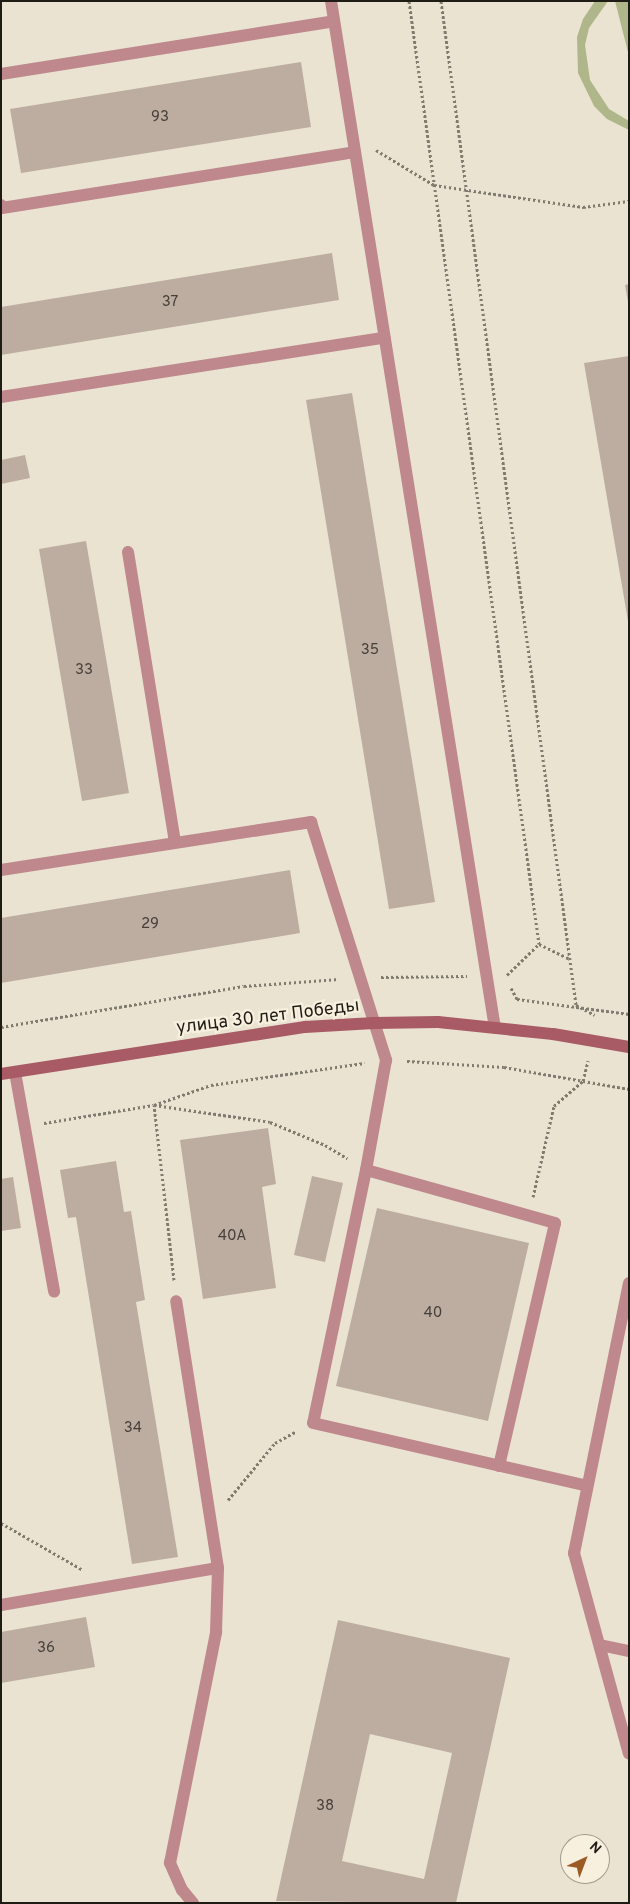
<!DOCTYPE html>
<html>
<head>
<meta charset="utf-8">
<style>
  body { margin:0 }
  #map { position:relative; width:630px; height:1904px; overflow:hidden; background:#eae3d1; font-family:Overpass,sans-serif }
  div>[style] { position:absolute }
  .green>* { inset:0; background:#afb689 }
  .building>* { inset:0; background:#bdada1 }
  .path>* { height:3px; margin-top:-1.5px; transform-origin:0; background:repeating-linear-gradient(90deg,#807b6f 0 2.5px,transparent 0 5px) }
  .service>* { height:12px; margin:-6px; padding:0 6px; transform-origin:6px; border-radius:6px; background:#be888d }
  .minor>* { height:12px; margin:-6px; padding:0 6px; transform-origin:6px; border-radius:6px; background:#be888d }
  .secondary>* { height:12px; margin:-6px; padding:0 6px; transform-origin:6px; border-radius:6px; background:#a85b64 }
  span { translate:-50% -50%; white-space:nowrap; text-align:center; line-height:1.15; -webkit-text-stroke:4.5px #f8f0de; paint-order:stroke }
  .number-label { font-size:15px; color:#464039 }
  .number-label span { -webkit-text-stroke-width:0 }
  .street-label { font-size:18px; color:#1f1c16 }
  .frame { position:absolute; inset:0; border:2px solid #1f1c16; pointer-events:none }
  .north { position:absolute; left:560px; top:1834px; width:50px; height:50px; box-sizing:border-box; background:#f8f0de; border:1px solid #a19b8e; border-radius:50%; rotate:43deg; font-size:14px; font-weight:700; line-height:20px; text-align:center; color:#1f1c16 }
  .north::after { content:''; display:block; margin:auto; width:18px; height:22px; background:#9b5b25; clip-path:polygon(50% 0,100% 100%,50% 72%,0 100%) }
</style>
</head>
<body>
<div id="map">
  <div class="green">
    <div style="clip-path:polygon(595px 1px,608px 1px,589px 28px,585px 45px,590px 80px,609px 109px,629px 121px,629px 130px,607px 119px,594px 106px,578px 73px,577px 37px,583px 19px)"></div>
    <div style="clip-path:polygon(615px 1px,629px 1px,629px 56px)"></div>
  </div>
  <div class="building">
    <div style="clip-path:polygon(301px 62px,311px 127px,21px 173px,10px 109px)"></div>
    <div style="clip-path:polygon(332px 253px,339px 300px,1px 355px,1px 307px)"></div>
    <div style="clip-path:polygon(629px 284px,629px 302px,628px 302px,625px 285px)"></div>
    <div style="clip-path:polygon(629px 356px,629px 621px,628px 621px,584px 363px)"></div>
    <div style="clip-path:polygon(352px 393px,435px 902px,389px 909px,306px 400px)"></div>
    <div style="clip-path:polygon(25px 455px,30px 478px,1px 484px,1px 460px)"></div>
    <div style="clip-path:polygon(86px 541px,129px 793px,82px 801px,39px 549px)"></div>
    <div style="clip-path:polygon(290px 870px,300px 933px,1px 983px,1px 918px)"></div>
    <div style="clip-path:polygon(268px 1128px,276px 1184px,262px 1187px,276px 1288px,203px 1299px,180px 1140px)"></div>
    <div style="clip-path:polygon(116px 1161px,124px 1212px,131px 1211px,145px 1300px,136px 1302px,178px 1557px,132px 1564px,76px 1217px,68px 1218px,60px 1170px)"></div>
    <div style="clip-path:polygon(312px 1176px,343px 1183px,325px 1262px,294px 1255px)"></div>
    <div style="clip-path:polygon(13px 1177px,21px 1228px,1px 1231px,1px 1179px)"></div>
    <div style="clip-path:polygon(377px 1208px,529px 1243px,488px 1421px,336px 1386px)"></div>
    <div style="clip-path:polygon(86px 1617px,95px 1667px,1px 1683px,1px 1632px)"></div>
    <div style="clip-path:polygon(evenodd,338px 1620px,510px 1658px,456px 1903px,276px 1901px,338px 1620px,370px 1734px,452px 1753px,424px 1879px,342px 1861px,370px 1734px)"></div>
  </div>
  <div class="path">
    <div style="left:409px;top:1px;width:952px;rotate:82.15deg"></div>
    <div style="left:539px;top:944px;width:34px;rotate:26deg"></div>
    <div style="left:441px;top:1px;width:1013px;rotate:82.34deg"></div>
    <div style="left:576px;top:1005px;width:21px;rotate:28deg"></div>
    <div style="left:376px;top:150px;width:68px;rotate:31.1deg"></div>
    <div style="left:434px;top:185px;width:151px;rotate:8.4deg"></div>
    <div style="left:583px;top:207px;width:46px;rotate:-7.4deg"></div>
    <div style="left:507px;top:975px;width:45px;rotate:-44.1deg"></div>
    <div style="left:381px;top:977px;width:86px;rotate:-0.7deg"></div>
    <div style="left:511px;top:988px;width:13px;rotate:61deg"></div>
    <div style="left:517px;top:999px;width:113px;rotate:7.6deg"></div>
    <div style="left:1px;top:1027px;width:246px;rotate:-9.6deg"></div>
    <div style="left:244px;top:986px;width:95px;rotate:-4.2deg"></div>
    <div style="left:407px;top:1061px;width:97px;rotate:3.5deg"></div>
    <div style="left:504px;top:1067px;width:127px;rotate:10deg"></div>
    <div style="left:44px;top:1123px;width:111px;rotate:-9.3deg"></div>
    <div style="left:154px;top:1105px;width:60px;rotate:-19.3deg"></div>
    <div style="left:211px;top:1085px;width:155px;rotate:-8.2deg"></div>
    <div style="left:533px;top:1197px;width:93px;rotate:-77deg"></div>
    <div style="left:554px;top:1106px;width:38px;rotate:-41deg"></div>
    <div style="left:583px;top:1081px;width:21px;rotate:-76deg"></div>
    <div style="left:174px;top:1280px;width:176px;rotate:-96.5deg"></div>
    <div style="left:154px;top:1105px;width:117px;rotate:8.3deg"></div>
    <div style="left:270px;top:1122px;width:60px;rotate:22.7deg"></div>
    <div style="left:325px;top:1145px;width:26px;rotate:31deg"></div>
    <div style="left:228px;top:1500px;width:74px;rotate:-50.5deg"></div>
    <div style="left:275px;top:1443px;width:23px;rotate:-29deg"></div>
    <div style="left:1px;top:1523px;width:95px;rotate:29.8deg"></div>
  </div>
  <div class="service">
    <div style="left:331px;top:1px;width:1040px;rotate:80.93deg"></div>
    <div style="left:1px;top:74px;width:337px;rotate:-9deg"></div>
    <div style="left:1px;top:205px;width:3px;rotate:72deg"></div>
    <div style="left:2px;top:208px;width:357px;rotate:-9deg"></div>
    <div style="left:1px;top:397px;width:388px;rotate:-8.8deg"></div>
    <div style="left:128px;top:552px;width:294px;rotate:80.8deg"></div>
    <div style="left:1px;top:870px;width:314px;rotate:-8.8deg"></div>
    <div style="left:311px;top:822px;width:250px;rotate:72.5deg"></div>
    <div style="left:386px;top:1060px;width:112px;rotate:100.3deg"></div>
    <div style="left:15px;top:1072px;width:223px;rotate:79.9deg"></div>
    <div style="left:499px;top:1466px;width:249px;rotate:-77deg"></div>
    <div style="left:555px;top:1223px;width:196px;rotate:-164.3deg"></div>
    <div style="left:366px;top:1170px;width:258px;rotate:101.8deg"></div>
    <div style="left:313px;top:1423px;width:281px;rotate:12.9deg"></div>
    <div style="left:1px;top:1605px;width:220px;rotate:-9.7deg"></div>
    <div style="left:218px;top:1568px;width:270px;rotate:-98.9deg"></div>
    <div style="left:600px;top:1645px;width:30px;rotate:12deg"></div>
    <div style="left:193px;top:1903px;width:17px;rotate:-130deg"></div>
    <div style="left:182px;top:1890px;width:30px;rotate:-114deg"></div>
    <div style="left:170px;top:1863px;width:236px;rotate:-78.7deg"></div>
    <div style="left:216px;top:1632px;width:64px;rotate:-88.2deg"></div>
  </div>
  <div class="minor">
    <div style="left:629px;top:1283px;width:276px;rotate:101.5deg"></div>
    <div style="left:574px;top:1553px;width:208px;rotate:74.7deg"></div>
  </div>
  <div class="secondary">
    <div style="left:1px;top:1074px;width:308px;rotate:-8.8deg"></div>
    <div style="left:305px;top:1027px;width:69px;rotate:-3.3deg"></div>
    <div style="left:374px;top:1023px;width:64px;rotate:-0.9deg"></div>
    <div style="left:438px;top:1022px;width:116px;rotate:6deg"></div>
    <div style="left:553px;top:1034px;width:77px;rotate:9.7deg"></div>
  </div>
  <div class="number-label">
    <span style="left:160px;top:118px">93</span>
    <span style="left:170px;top:303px">37</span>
    <span style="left:370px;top:651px">35</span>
    <span style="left:84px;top:671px">33</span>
    <span style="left:150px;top:925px">29</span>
    <span style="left:232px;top:1237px">40А</span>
    <span style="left:433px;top:1314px">40</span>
    <span style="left:133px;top:1429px">34</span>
    <span style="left:46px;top:1649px">36</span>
    <span style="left:325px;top:1807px">38</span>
  </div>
  <div class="street-label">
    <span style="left:268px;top:1018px;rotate:-7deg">улица 30 лет Победы</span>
  </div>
  <div class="frame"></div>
  <div class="north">N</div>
</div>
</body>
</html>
